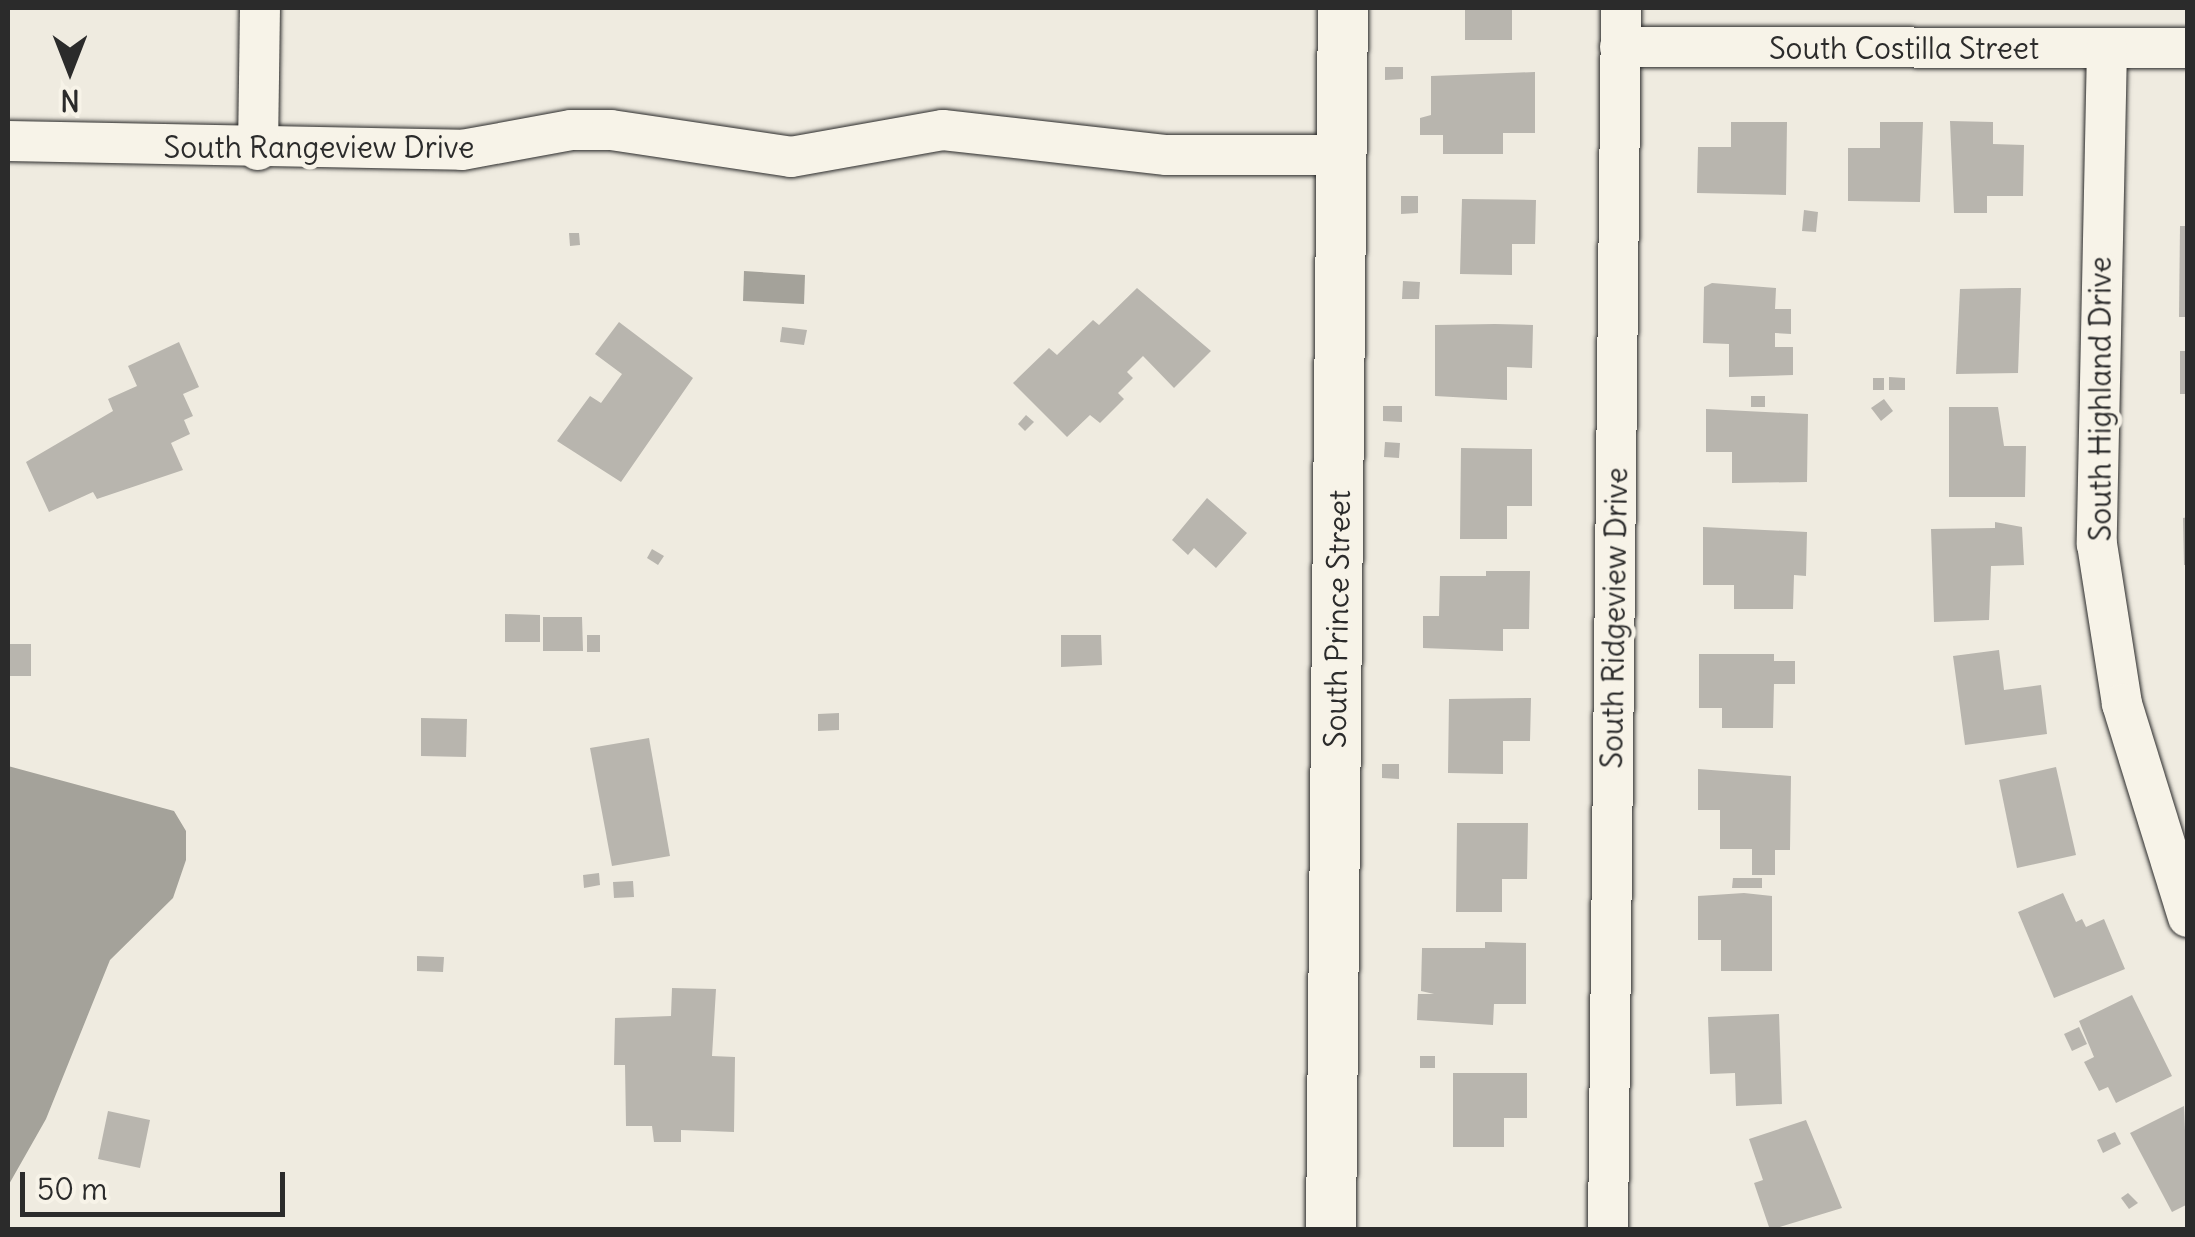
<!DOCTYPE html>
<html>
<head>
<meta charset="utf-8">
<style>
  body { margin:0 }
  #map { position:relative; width:2195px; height:1237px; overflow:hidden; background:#efebe0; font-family:Delius,sans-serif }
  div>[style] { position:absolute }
  .water>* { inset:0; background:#a4a29a }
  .building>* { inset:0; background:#b8b5ae }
  .roads { filter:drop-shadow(0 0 2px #2b2b2b) drop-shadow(0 0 2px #2b2b2b) }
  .minor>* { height:40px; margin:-20px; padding:0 20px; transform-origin:20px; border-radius:20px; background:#f7f3e8 }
  .tertiary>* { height:50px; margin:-25px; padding:0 25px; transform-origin:25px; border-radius:25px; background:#f7f3e8 }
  span { translate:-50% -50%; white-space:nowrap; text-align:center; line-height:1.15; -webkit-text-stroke:9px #f7f3e8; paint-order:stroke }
  .street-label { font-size:30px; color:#2b2b2b }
  .frame { position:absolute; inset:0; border:10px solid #2b2b2b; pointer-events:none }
  .north { position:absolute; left:20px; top:20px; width:100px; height:100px; -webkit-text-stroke:8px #f7f3e8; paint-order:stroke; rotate:180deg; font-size:28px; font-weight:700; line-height:40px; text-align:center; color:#2b2b2b }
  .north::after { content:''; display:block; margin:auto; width:35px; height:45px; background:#2b2b2b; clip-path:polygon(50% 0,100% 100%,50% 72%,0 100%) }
  .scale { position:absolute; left:20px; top:1172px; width:265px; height:45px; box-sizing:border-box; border:5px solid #2b2b2b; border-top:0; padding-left:12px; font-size:30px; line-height:35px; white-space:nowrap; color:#2b2b2b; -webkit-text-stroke:8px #f7f3e8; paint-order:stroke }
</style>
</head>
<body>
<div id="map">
  <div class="water">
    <div style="clip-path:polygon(744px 271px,805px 275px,804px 304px,743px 301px)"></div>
    <div style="clip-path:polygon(8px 766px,174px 811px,186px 831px,186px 860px,173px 898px,110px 960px,46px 1119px,8px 1186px)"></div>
  </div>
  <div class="building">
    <div style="clip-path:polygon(1465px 8px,1512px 8px,1512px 40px,1465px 40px)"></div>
    <div style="clip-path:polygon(1385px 67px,1403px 67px,1403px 79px,1385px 80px)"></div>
    <div style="clip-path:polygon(1535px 72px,1535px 133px,1503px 133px,1503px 154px,1443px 154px,1443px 135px,1420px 135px,1420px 118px,1431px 115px,1431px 76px)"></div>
    <div style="clip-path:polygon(1950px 121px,1993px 122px,1993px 144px,2024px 145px,2023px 196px,1987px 196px,1987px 213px,1954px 213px)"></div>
    <div style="clip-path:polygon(1731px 122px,1787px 122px,1786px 195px,1697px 193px,1698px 147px,1731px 147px)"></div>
    <div style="clip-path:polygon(1880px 122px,1923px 122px,1920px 202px,1848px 201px,1848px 148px,1880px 148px)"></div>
    <div style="clip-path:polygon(1401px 196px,1418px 196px,1418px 213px,1401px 214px)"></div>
    <div style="clip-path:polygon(1462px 199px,1536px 200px,1535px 244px,1512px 244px,1512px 275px,1460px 274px)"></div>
    <div style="clip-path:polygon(1804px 210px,1818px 212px,1816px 232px,1802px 231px)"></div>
    <div style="clip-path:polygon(2180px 226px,2188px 226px,2188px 317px,2179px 317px)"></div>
    <div style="clip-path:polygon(569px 233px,579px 233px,580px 245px,570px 246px)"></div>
    <div style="clip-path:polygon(1403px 281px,1420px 282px,1419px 299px,1402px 299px)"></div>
    <div style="clip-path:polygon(1712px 283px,1776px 288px,1775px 309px,1791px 309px,1791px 334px,1775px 333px,1775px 347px,1793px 347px,1793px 375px,1729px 377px,1729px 344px,1703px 343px,1704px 287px)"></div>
    <div style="clip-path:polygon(1137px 288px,1211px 351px,1174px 388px,1143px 356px,1127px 372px,1133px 378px,1118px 393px,1124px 399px,1100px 423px,1090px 415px,1067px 437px,1013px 383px,1049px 348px,1057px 355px,1093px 320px,1099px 325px)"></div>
    <div style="clip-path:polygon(2012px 288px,2021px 288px,2018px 373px,1956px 374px,1960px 289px)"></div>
    <div style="clip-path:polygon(619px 322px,693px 378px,621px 482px,557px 441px,590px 396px,601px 403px,622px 374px,595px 354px)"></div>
    <div style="clip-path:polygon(1495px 324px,1533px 325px,1532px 368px,1507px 367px,1507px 400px,1435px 396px,1435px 325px)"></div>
    <div style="clip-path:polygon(782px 327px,807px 330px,804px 345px,780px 342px)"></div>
    <div style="clip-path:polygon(179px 342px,199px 387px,183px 394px,193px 416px,184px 420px,190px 434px,171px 443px,183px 470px,97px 499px,93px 492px,49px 512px,26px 462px,113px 411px,108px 399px,137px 386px,128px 366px)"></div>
    <div style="clip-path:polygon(2180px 351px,2188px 351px,2188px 394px,2180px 394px)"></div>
    <div style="clip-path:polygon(1889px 377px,1905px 378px,1905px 390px,1889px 390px)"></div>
    <div style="clip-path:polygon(1873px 378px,1884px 378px,1884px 390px,1873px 390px)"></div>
    <div style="clip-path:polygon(1751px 396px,1765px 396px,1765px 407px,1751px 407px)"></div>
    <div style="clip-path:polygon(1884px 399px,1893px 411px,1881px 421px,1871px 408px)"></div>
    <div style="clip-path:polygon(1383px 406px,1402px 406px,1402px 422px,1383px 421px)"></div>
    <div style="clip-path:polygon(1949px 407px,1998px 407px,2004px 446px,2026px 446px,2025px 497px,1949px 497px)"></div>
    <div style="clip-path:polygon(1706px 409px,1808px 414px,1807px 482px,1732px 483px,1732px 452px,1706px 452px)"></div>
    <div style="clip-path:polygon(1026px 415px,1034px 422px,1025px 431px,1018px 424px)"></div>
    <div style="clip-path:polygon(1385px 442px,1400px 443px,1399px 458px,1384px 457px)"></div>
    <div style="clip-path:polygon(1461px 448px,1532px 449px,1532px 506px,1507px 506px,1507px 539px,1460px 539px)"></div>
    <div style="clip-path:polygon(1207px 498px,1247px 533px,1216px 568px,1194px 548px,1188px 555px,1172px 540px)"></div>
    <div style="clip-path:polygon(2188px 517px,2188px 565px,2184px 565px,2183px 518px)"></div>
    <div style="clip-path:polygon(1995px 522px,2022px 527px,2024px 565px,1991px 566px,1989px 620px,1934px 622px,1931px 529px,1995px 528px)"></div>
    <div style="clip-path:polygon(1703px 527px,1807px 532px,1806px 576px,1794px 575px,1793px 609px,1734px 609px,1734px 585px,1703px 585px)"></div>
    <div style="clip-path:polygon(652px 549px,664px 556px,658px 565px,647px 558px)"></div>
    <div style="clip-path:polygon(1486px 571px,1530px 571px,1529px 629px,1503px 629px,1503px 651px,1423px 648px,1423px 616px,1439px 616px,1440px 576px,1486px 576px)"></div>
    <div style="clip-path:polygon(505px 614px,540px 615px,540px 642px,505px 642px)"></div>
    <div style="clip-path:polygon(543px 617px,582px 617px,583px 651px,543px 651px)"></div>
    <div style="clip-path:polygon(587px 635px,600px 635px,600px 652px,587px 652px)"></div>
    <div style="clip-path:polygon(1061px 635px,1101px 635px,1102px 665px,1061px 667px)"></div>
    <div style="clip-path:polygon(8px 644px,31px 644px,31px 676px,8px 676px)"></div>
    <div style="clip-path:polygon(1999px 650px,2004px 690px,2041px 685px,2047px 734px,1965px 745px,1953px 656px)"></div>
    <div style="clip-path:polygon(1699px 654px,1774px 654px,1774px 661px,1795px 661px,1795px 684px,1774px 684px,1773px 728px,1722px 728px,1722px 708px,1699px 708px)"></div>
    <div style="clip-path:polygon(1531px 698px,1530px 741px,1503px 741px,1503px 774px,1448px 773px,1449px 699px)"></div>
    <div style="clip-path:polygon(839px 713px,839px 730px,818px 731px,818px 714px)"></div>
    <div style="clip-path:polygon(421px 718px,467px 719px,466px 757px,421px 756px)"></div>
    <div style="clip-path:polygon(649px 738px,670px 856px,612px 866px,590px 748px)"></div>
    <div style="clip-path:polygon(1382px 764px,1399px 764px,1399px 779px,1382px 778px)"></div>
    <div style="clip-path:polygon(2056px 767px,2076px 855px,2017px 868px,1999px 780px)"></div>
    <div style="clip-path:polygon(1698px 769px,1791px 776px,1790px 850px,1775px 850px,1775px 875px,1752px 875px,1752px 849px,1720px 849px,1720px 810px,1698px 810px)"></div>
    <div style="clip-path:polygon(1457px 823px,1528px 823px,1527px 879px,1502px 879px,1502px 912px,1456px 912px)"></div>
    <div style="clip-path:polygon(599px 873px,600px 885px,584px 888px,583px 875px)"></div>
    <div style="clip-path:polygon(1733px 878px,1762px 878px,1762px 888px,1732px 888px)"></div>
    <div style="clip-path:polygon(633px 881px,634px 897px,614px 898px,613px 882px)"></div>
    <div style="clip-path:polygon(1744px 893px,1772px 896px,1772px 971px,1721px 971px,1721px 940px,1698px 940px,1698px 896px)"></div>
    <div style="clip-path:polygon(2063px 893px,2076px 922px,2082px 919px,2086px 927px,2104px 919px,2125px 969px,2054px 998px,2018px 912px)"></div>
    <div style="clip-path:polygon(1485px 942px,1526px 943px,1526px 1004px,1494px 1004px,1493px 1025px,1417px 1020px,1418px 994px,1434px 994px,1421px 991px,1422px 948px,1485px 948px)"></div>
    <div style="clip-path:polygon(417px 956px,444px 957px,443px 972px,417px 971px)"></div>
    <div style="clip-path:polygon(672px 988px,716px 989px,712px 1056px,735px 1057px,734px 1132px,681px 1130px,681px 1142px,654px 1142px,652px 1126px,626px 1126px,625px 1065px,614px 1065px,615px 1018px,671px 1016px)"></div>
    <div style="clip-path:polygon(2132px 995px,2172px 1076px,2116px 1103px,2108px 1087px,2099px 1091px,2084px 1062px,2094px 1057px,2079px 1021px)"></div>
    <div style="clip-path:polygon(1779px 1014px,1782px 1104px,1736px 1106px,1735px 1073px,1710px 1074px,1708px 1017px)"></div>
    <div style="clip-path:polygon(2079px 1027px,2087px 1044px,2072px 1051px,2064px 1034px)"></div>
    <div style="clip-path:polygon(1420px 1056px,1435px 1056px,1435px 1068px,1420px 1068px)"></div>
    <div style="clip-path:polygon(1453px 1073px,1527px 1073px,1527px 1118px,1504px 1118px,1504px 1147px,1453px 1147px)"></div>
    <div style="clip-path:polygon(2184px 1106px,2188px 1204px,2172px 1212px,2130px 1133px)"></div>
    <div style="clip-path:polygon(108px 1111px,150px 1120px,140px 1168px,98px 1159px)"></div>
    <div style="clip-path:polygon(1806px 1120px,1842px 1208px,1770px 1230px,1754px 1183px,1763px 1180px,1749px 1139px)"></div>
    <div style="clip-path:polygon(2115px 1132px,2121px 1144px,2103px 1153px,2097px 1140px)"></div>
    <div style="clip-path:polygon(2128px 1193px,2138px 1203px,2129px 1209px,2121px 1198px)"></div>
  </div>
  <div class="roads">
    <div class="minor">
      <div style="left:1620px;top:47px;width:568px;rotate:0.1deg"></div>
      <div style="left:2107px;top:48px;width:496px;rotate:91.2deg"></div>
      <div style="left:2097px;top:544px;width:162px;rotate:81.1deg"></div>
      <div style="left:2122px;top:704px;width:223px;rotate:72.8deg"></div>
      <div style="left:8px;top:141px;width:454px;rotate:1.1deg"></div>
      <div style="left:462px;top:150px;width:111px;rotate:-10.4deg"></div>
      <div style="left:571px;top:130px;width:40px"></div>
      <div style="left:611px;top:130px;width:182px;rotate:8.5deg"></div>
      <div style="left:791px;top:157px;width:154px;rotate:-10.1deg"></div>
      <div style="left:943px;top:130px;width:225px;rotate:6.4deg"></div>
      <div style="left:1167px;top:155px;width:176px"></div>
      <div style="left:258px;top:150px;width:142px;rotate:-89.2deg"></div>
      <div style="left:1608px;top:1230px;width:1222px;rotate:-89.39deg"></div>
    </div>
    <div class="tertiary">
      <div style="left:1331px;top:1230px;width:1222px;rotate:-89.44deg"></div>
    </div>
  </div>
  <div class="street-label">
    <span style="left:1904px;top:48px">South Costilla Street</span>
    <span style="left:319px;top:147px">South Rangeview Drive</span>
    <span style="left:2100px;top:399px;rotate:-90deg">South Highland Drive</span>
    <span style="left:1614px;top:618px;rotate:-89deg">South Ridgeview Drive</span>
    <span style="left:1337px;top:619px;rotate:-89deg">South Prince Street</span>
  </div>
  <div class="frame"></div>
  <div class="north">N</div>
  <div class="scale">50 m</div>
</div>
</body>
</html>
